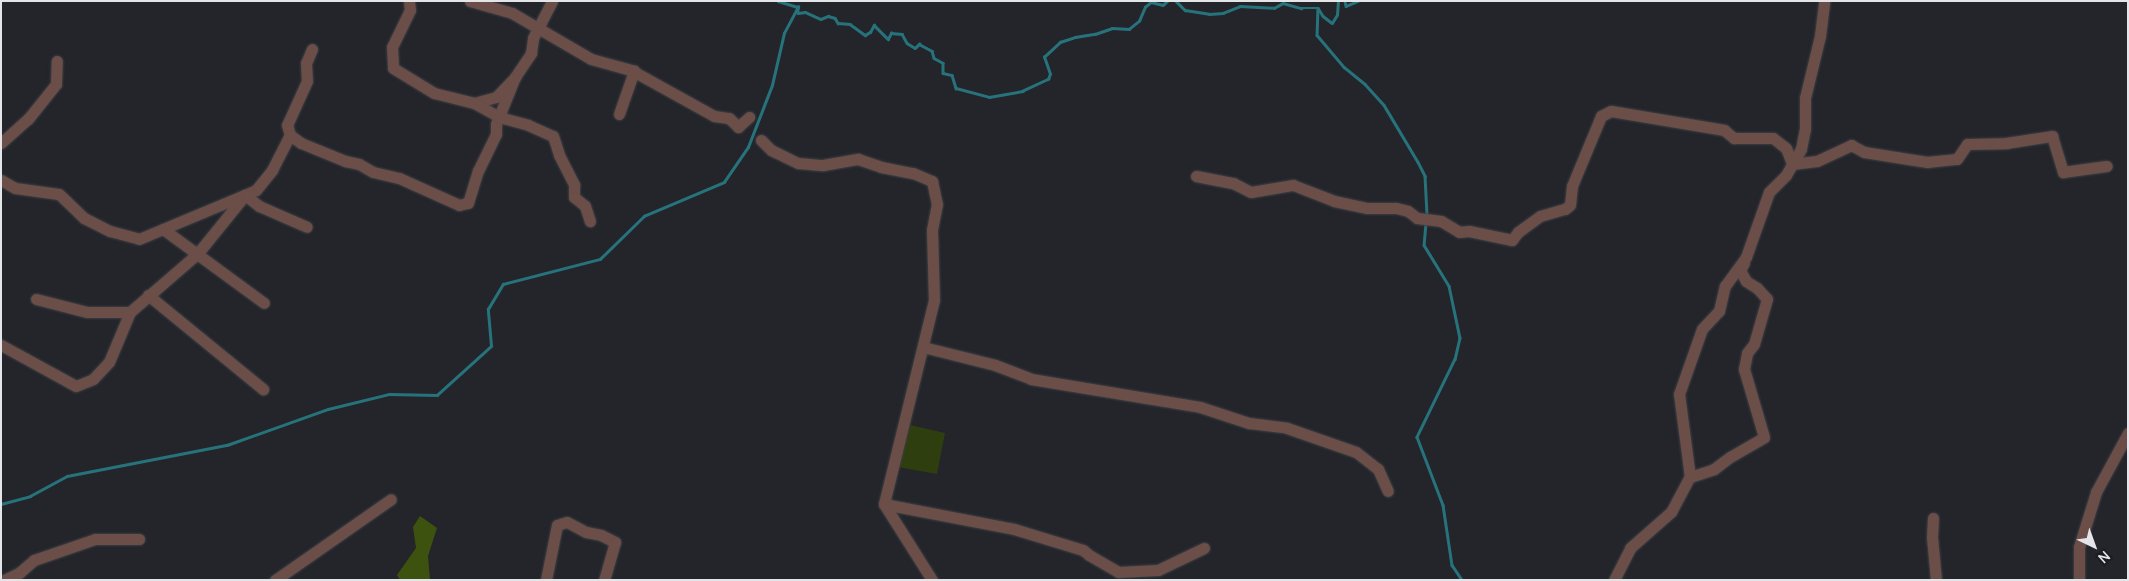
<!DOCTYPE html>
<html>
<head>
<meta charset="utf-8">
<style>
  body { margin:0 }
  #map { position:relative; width:2129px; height:581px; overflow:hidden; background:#23252b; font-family:Manrope,sans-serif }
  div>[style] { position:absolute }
  .green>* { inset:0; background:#2f3e0e }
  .forest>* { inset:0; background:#3e520f }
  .stream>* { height:2.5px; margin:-1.25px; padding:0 1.25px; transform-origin:1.25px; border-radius:1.25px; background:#27737c }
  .roads { filter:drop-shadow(0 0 1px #3e4045) drop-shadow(0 0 1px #3e4045) }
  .minor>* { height:11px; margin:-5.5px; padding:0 5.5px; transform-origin:5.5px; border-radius:5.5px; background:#6b4e47 }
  span { translate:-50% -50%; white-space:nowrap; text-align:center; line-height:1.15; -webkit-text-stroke:4px #1a1c21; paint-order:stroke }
  .frame { position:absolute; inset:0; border:2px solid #e3e5e8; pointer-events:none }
  .north { position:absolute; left:2069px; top:521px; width:50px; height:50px; -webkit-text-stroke:4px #1a1c21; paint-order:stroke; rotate:138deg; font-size:14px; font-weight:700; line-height:20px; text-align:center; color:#e3e5e8 }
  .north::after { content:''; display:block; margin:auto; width:18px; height:22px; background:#e3e5e8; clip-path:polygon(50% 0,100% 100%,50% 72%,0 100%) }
</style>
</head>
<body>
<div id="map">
  <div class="green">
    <div style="clip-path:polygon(910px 425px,945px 433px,937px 474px,898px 467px)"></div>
  </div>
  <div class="forest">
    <div style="clip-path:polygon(420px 516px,437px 528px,428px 556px,430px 580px,400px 580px,397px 575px,416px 548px,413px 527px)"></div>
  </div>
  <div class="stream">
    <div style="left:778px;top:1px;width:21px;rotate:17deg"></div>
    <div style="left:798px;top:7px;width:6px;rotate:90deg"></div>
    <div style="left:798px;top:13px;width:7px;rotate:-8deg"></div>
    <div style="left:805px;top:12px;width:17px;rotate:24deg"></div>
    <div style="left:821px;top:19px;width:8px;rotate:-23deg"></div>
    <div style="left:828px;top:16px;width:7px;rotate:16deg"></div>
    <div style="left:835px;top:18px;width:6px;rotate:59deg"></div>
    <div style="left:838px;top:23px;width:12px;rotate:5deg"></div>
    <div style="left:850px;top:24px;width:19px;rotate:36deg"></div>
    <div style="left:865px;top:35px;width:6px;rotate:-31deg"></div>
    <div style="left:870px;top:32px;width:8px;rotate:-60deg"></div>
    <div style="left:874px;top:25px;width:20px;rotate:45deg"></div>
    <div style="left:888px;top:39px;width:7px;rotate:-63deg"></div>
    <div style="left:891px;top:33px;width:11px;rotate:5deg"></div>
    <div style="left:902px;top:34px;width:10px;rotate:61deg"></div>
    <div style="left:907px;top:43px;width:9px;rotate:32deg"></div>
    <div style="left:915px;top:48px;width:6px;rotate:-45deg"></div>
    <div style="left:919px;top:44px;width:15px;rotate:28deg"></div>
    <div style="left:932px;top:51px;width:7px;rotate:74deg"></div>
    <div style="left:934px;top:58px;width:10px;rotate:29deg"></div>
    <div style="left:943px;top:63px;width:10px;rotate:90deg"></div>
    <div style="left:943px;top:73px;width:9px;rotate:13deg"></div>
    <div style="left:952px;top:75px;width:14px;rotate:73deg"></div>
    <div style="left:956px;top:88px;width:34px;rotate:15deg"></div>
    <div style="left:989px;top:97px;width:34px;rotate:-10deg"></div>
    <div style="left:1022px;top:91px;width:29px;rotate:-25deg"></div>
    <div style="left:1048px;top:79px;width:5px;rotate:-68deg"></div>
    <div style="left:1050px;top:74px;width:18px;rotate:-109deg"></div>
    <div style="left:1044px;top:57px;width:22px;rotate:-43deg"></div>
    <div style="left:1060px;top:42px;width:16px;rotate:-18deg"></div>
    <div style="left:1075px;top:37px;width:20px;rotate:-9deg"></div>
    <div style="left:1095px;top:34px;width:18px;rotate:-19deg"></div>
    <div style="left:1112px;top:28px;width:17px;rotate:3deg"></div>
    <div style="left:1129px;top:29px;width:13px;rotate:-39deg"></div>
    <div style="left:1139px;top:21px;width:15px;rotate:-67deg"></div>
    <div style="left:1145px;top:7px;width:8px;rotate:-40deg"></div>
    <div style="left:1151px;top:2px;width:12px;rotate:14deg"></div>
    <div style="left:1163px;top:5px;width:6px;rotate:-45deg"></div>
    <div style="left:1176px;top:1px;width:13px;rotate:45deg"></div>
    <div style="left:1185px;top:10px;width:24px;rotate:9deg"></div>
    <div style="left:1209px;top:14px;width:14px;rotate:-4deg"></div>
    <div style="left:1223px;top:13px;width:18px;rotate:-22deg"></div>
    <div style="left:1240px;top:6px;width:34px;rotate:3deg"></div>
    <div style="left:1274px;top:8px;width:10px;rotate:-29deg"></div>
    <div style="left:1283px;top:3px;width:19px;rotate:16deg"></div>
    <div style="left:1301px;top:8px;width:17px"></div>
    <div style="left:1318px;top:8px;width:9px;rotate:58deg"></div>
    <div style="left:1323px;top:16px;width:11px;rotate:38deg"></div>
    <div style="left:1332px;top:23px;width:9px;rotate:-58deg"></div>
    <div style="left:1337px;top:15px;width:14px;rotate:-86deg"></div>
    <div style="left:1345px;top:1px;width:5px;rotate:79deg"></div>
    <div style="left:1346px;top:6px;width:13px;rotate:-23deg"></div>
    <div style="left:1318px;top:8px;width:27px;rotate:92deg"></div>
    <div style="left:1317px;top:35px;width:42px;rotate:49.8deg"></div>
    <div style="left:1344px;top:67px;width:27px;rotate:39deg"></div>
    <div style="left:1365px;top:84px;width:28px;rotate:48deg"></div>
    <div style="left:1384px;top:105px;width:66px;rotate:59.2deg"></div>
    <div style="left:1418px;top:162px;width:16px;rotate:63deg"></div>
    <div style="left:1425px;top:176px;width:39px;rotate:87deg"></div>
    <div style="left:1426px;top:223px;width:22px;rotate:95deg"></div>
    <div style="left:1424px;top:245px;width:48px;rotate:58.6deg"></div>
    <div style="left:1449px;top:286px;width:53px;rotate:78.1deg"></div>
    <div style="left:1460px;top:338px;width:22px;rotate:103deg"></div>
    <div style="left:1455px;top:359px;width:87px;rotate:116deg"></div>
    <div style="left:1417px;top:437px;width:73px;rotate:69.1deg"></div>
    <div style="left:1443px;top:505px;width:61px;rotate:81.5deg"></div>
    <div style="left:1452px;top:565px;width:18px;rotate:56deg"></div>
    <div style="left:1px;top:504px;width:30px;rotate:-15deg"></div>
    <div style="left:30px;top:496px;width:42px;rotate:-28.4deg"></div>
    <div style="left:67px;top:476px;width:163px;rotate:-11deg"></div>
    <div style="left:227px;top:445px;width:107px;rotate:-19.6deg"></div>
    <div style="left:328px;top:409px;width:63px;rotate:-13.8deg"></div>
    <div style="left:389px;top:394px;width:48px;rotate:1.2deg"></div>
    <div style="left:437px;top:395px;width:73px;rotate:-42.2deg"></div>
    <div style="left:491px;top:346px;width:37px;rotate:-95deg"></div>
    <div style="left:488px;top:309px;width:29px;rotate:-59deg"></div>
    <div style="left:503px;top:284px;width:100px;rotate:-14.5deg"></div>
    <div style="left:600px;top:259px;width:62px;rotate:-44.3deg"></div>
    <div style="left:644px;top:216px;width:87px;rotate:-23deg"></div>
    <div style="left:724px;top:182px;width:42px;rotate:-55.6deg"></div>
    <div style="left:748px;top:147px;width:66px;rotate:-68.8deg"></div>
    <div style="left:772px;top:85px;width:53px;rotate:-77deg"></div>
    <div style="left:784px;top:33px;width:30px;rotate:-62deg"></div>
  </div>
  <div class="roads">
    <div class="minor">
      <div style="left:409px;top:1px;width:9px;rotate:84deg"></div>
      <div style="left:410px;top:10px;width:41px;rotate:115.9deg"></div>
      <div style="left:392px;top:47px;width:21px;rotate:87deg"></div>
      <div style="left:393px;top:68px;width:48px;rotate:31.4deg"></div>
      <div style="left:434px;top:93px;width:41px;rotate:14deg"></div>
      <div style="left:474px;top:103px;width:23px;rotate:-15deg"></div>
      <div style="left:496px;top:97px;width:28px;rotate:-46deg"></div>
      <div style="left:515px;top:77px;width:29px;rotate:-56deg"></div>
      <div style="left:531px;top:53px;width:15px;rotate:-82deg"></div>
      <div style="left:533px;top:38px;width:42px;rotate:-62.8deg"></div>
      <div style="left:470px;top:1px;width:44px;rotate:15.9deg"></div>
      <div style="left:512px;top:13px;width:91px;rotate:30.2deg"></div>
      <div style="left:591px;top:59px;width:41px;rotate:15.4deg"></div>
      <div style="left:631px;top:70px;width:95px;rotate:29deg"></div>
      <div style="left:714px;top:116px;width:15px;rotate:8deg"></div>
      <div style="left:729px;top:118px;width:13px;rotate:45deg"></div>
      <div style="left:738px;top:127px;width:15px;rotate:-42deg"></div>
      <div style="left:312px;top:49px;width:15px;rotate:113deg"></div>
      <div style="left:306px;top:63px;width:18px;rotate:87deg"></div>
      <div style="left:307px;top:81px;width:48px;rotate:114.4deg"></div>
      <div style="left:287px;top:125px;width:10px;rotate:73deg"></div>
      <div style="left:290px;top:135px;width:14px;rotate:36deg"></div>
      <div style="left:301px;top:143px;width:48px;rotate:22.2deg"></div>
      <div style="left:345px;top:161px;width:14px;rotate:12deg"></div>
      <div style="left:359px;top:164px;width:16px;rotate:30deg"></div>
      <div style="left:373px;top:172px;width:27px;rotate:13deg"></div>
      <div style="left:399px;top:178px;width:66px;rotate:24.2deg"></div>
      <div style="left:459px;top:205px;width:9px;rotate:-13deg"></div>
      <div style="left:468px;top:203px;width:34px;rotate:-73deg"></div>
      <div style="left:478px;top:171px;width:41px;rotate:-64.1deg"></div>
      <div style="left:496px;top:134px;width:10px;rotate:-90deg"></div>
      <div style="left:496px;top:124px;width:51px;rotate:-68deg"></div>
      <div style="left:474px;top:103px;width:29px;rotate:29deg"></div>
      <div style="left:499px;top:117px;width:30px;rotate:15deg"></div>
      <div style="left:528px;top:125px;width:27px;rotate:24deg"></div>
      <div style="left:553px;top:136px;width:20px;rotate:72deg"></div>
      <div style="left:559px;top:155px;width:34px;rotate:63deg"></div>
      <div style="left:574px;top:185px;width:12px;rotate:90deg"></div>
      <div style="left:574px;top:197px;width:14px;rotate:39deg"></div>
      <div style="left:585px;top:206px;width:16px;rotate:72deg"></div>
      <div style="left:619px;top:114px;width:46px;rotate:-70.8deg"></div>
      <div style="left:761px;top:140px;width:14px;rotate:45deg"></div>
      <div style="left:771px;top:150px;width:30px;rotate:26deg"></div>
      <div style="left:798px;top:163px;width:25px;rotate:5deg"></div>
      <div style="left:823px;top:165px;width:36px;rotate:-10deg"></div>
      <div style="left:858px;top:159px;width:24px;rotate:19deg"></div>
      <div style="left:881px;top:167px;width:33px;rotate:11deg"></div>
      <div style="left:913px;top:173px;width:21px;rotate:23deg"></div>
      <div style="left:932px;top:181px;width:24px;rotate:78deg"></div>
      <div style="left:937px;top:204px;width:26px;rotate:101deg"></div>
      <div style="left:932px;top:230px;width:70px;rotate:88.4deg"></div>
      <div style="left:934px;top:300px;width:210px;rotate:103.8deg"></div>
      <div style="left:884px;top:504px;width:90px;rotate:57.7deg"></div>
      <div style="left:1px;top:143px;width:36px;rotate:-42deg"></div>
      <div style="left:28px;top:119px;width:45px;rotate:-51.3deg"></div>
      <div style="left:56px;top:84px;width:23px;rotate:-88deg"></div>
      <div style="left:1196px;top:176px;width:38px;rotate:11deg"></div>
      <div style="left:1233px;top:183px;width:20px;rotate:27deg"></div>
      <div style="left:1251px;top:192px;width:43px;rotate:-9.5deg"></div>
      <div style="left:1293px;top:185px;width:44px;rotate:21.3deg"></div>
      <div style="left:1334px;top:201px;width:34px;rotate:12deg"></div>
      <div style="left:1367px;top:208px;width:29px"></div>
      <div style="left:1396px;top:208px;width:12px;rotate:14deg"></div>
      <div style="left:1408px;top:211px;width:11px;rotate:38deg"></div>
      <div style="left:1417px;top:218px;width:24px;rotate:7deg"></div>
      <div style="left:1441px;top:221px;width:21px;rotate:31deg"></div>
      <div style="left:1459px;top:232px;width:10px;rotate:-6deg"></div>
      <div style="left:1469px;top:231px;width:44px;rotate:11.8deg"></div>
      <div style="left:1512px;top:240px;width:10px;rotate:-53deg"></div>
      <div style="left:1518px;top:232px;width:27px;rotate:-36deg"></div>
      <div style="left:1540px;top:216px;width:26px;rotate:-16deg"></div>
      <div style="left:1565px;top:209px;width:6px;rotate:-39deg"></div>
      <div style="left:1570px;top:205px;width:19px;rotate:-84deg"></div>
      <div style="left:1572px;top:186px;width:76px;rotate:-67.5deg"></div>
      <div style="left:1601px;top:116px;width:11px;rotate:-27deg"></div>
      <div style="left:1611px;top:111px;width:115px;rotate:9.5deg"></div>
      <div style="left:1724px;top:130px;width:13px;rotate:39deg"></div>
      <div style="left:1734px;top:138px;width:39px"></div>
      <div style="left:1773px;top:138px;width:16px;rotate:38deg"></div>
      <div style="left:1786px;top:148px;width:17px;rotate:69deg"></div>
      <div style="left:1792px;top:164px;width:25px;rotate:-7deg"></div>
      <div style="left:1817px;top:161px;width:38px;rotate:-25deg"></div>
      <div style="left:1851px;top:145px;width:15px;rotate:28deg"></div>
      <div style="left:1864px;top:152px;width:64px;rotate:9deg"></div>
      <div style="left:1927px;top:162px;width:30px;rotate:-6deg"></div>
      <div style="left:1957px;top:159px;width:18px;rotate:-56deg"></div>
      <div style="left:1967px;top:144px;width:39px;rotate:-1deg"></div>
      <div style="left:2006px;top:143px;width:47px;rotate:-8.7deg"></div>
      <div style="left:2052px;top:136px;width:38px;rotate:73deg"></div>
      <div style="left:2063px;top:172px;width:44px;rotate:-7.8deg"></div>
      <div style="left:1px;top:180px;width:16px;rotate:30deg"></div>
      <div style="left:15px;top:188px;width:44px;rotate:7.8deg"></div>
      <div style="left:59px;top:194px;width:35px;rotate:44deg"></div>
      <div style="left:84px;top:218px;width:29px;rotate:27deg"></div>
      <div style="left:110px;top:231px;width:30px;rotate:15deg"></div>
      <div style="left:139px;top:239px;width:127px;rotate:-22.7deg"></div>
      <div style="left:256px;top:190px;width:26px;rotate:-51deg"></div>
      <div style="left:272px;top:170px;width:39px;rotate:-63deg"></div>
      <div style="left:163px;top:229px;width:125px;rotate:36.2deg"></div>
      <div style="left:148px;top:295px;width:149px;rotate:39.3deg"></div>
      <div style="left:36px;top:299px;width:53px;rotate:14.3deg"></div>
      <div style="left:87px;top:312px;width:43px"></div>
      <div style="left:130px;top:312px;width:90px;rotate:-40.9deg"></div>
      <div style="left:198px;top:253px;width:75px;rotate:-51deg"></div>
      <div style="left:245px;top:195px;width:18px;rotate:38deg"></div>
      <div style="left:259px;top:206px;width:52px;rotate:23.6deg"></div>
      <div style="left:1px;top:345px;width:85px;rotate:28.7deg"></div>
      <div style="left:76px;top:386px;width:18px;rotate:-22deg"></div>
      <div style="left:93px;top:379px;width:23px;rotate:-47deg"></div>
      <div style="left:109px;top:362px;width:54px;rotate:-67.2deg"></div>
      <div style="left:923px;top:347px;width:74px;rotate:14deg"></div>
      <div style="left:995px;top:365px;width:39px;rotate:21deg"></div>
      <div style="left:1031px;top:379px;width:171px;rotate:9.4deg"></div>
      <div style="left:1200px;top:407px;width:52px;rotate:18.1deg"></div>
      <div style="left:1249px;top:423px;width:38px;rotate:7deg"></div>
      <div style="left:1287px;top:428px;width:73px;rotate:19.2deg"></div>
      <div style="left:1356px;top:452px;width:28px;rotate:38deg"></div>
      <div style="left:1378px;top:469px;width:24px;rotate:66deg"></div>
      <div style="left:1690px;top:477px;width:84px;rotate:-97.5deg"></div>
      <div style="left:1679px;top:394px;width:69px;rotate:-70.5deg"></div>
      <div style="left:1702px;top:329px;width:25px;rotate:-47deg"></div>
      <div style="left:1719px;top:311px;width:26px;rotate:-77deg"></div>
      <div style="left:1725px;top:286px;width:36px;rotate:-54deg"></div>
      <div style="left:1746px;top:257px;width:69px;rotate:-70.5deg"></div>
      <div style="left:1769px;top:192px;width:24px;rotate:-45deg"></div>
      <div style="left:1786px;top:175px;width:30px;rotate:-60deg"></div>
      <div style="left:1801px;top:149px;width:20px;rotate:-79deg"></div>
      <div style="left:1805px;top:129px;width:31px;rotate:-90deg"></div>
      <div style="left:1805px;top:98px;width:64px;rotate:-76.4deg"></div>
      <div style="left:1820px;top:36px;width:35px;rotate:-83deg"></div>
      <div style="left:884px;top:504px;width:132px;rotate:10.9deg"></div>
      <div style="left:1014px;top:529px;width:72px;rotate:16.9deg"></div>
      <div style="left:1083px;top:550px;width:8px;rotate:40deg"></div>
      <div style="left:1089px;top:555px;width:34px;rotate:30deg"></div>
      <div style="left:1118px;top:572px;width:40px;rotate:-2.9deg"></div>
      <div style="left:1158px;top:570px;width:51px;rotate:-25.6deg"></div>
      <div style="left:1933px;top:518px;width:19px;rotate:93deg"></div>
      <div style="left:1932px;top:537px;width:43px;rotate:84.7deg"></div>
      <div style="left:4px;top:580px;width:17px;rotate:-25deg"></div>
      <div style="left:19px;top:573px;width:20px;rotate:-41deg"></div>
      <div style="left:34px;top:560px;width:65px;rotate:-19deg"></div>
      <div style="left:95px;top:539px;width:44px"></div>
      <div style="left:275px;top:580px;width:141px;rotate:-34.9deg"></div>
      <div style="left:546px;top:580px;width:56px;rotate:-78.7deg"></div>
      <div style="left:557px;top:525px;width:10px;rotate:-17deg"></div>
      <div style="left:567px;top:522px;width:21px;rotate:28deg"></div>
      <div style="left:586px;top:532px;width:15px;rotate:11deg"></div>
      <div style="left:601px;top:535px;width:16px;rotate:27deg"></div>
      <div style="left:615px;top:542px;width:40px;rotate:106deg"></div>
      <div style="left:1614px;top:580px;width:36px;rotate:-63deg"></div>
      <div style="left:1630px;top:548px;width:55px;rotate:-41.3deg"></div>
      <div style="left:1671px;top:512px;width:40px;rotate:-62deg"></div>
      <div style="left:1690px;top:477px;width:25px;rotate:-18deg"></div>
      <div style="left:1714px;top:469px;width:20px;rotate:-37deg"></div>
      <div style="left:1730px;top:457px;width:39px;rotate:-30deg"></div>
      <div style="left:1764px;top:437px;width:71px;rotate:-106.4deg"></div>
      <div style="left:1744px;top:369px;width:16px;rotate:-79deg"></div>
      <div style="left:1747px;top:353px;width:11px;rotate:-52deg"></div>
      <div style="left:1754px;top:344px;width:47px;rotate:-73.9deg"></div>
      <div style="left:1767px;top:299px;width:15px;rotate:-132deg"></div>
      <div style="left:1757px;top:288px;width:13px;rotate:-148deg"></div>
      <div style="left:1746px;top:281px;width:13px;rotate:-119deg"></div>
      <div style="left:1740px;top:270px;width:8px;rotate:-60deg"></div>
      <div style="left:2079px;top:580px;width:33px;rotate:-90deg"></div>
      <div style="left:2079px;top:547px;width:58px;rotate:-72.8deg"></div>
      <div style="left:2096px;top:492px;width:67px;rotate:-61.5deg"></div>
    </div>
  </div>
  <div class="frame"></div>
  <div class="north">N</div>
</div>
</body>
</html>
